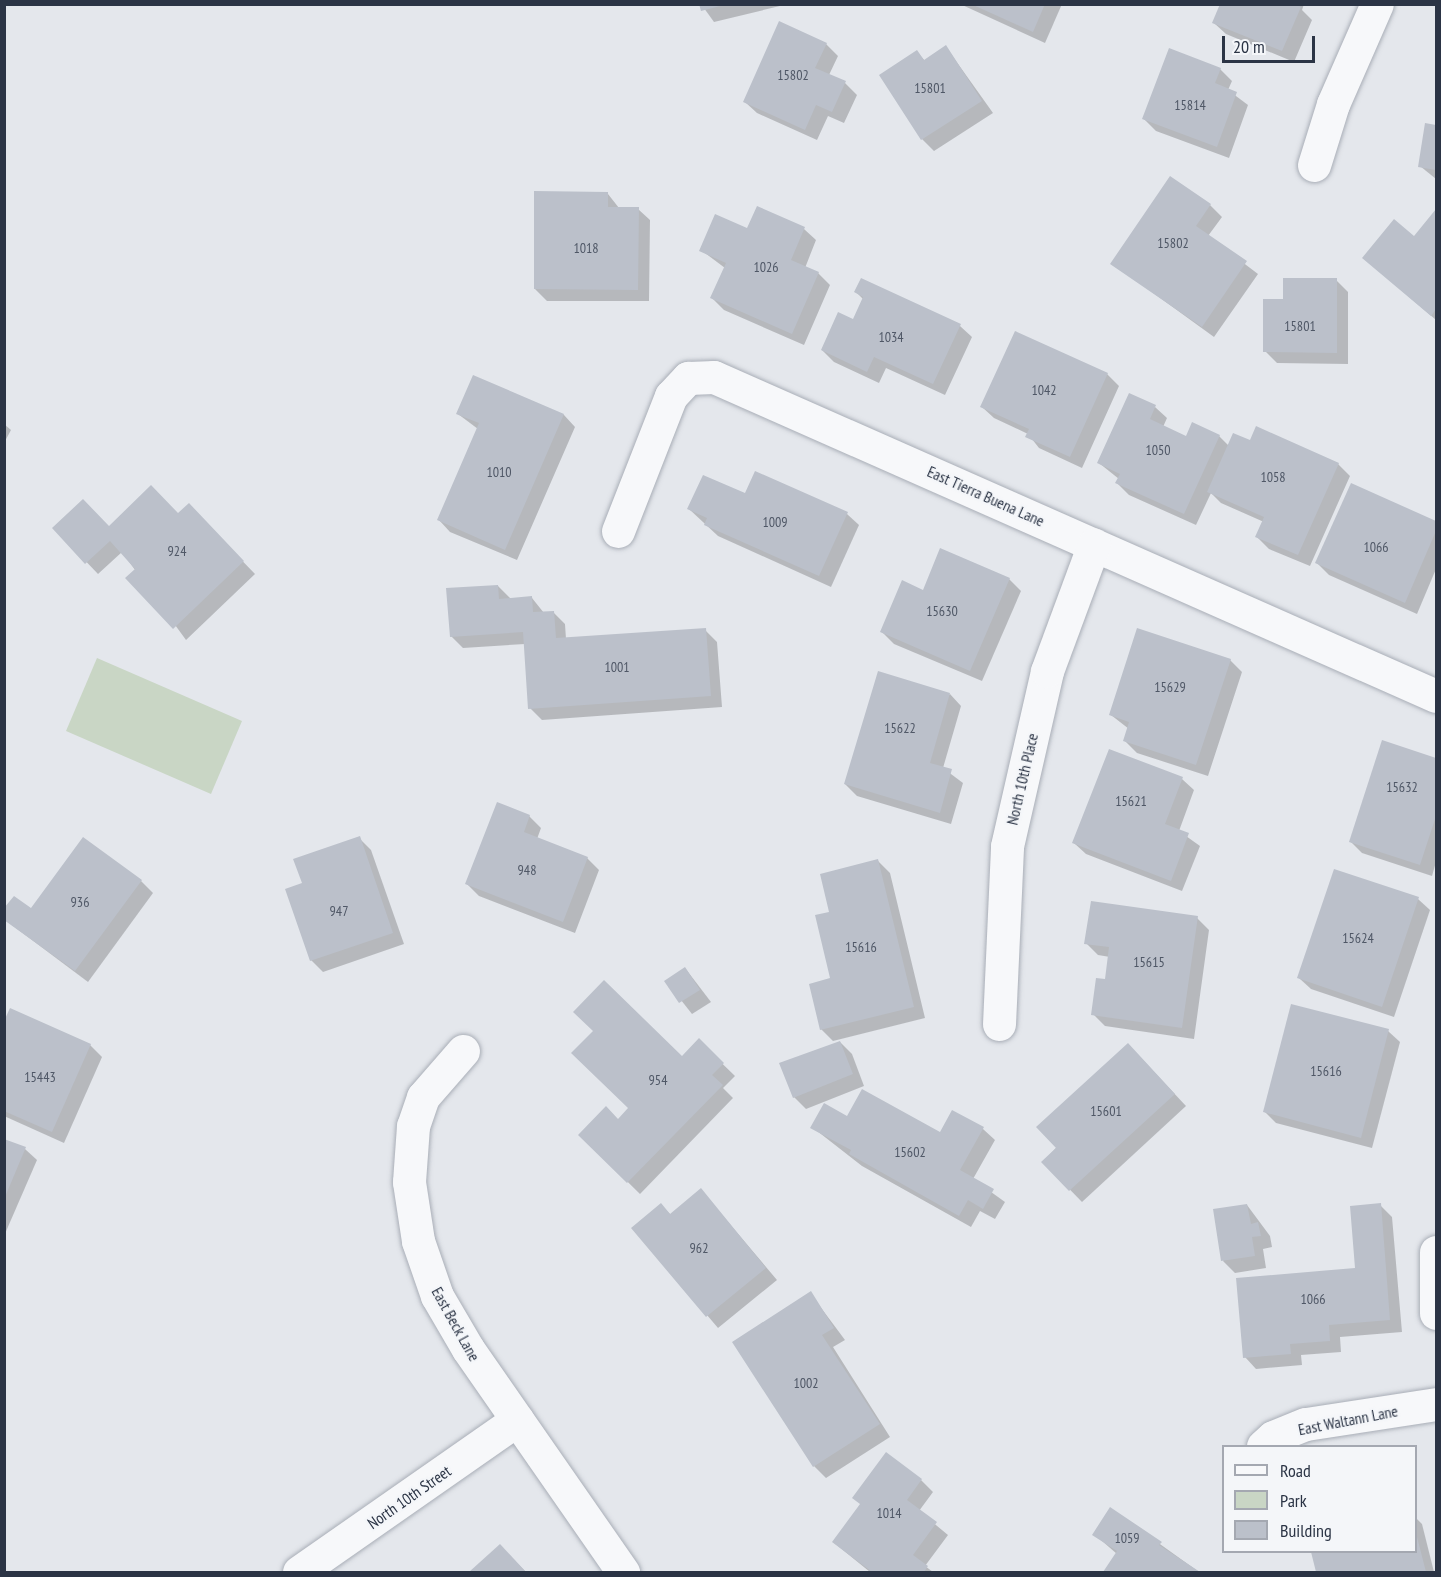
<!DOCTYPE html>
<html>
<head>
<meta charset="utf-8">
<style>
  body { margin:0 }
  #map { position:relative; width:1441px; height:1577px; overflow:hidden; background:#e4e7ec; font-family:"PT Sans Narrow",sans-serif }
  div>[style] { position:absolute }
  .green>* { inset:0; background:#c9d6c5 }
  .shadow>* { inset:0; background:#0003 }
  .building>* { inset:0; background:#bbc0ca }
  .roads { filter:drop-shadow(0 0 2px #a9aeb7) drop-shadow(0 0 2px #a9aeb7) }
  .street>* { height:33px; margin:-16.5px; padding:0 16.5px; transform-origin:16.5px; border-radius:16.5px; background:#f7f8fa }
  span { translate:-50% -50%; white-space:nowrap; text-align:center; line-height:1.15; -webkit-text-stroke:4.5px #f4f6f9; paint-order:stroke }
  .number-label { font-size:14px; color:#4f5766 }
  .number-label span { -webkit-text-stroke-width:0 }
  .street-label { font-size:16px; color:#2b3445 }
  .frame { position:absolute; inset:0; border:6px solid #2b3445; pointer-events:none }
  .legend { position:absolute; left:1222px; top:1445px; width:195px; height:108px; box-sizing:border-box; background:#f4f6f9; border:2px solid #a4a8b1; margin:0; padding:8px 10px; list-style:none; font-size:18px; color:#2b3445 }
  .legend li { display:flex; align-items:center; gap:12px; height:30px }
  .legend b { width:30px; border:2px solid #a4a8b1 }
  .scale { position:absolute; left:1222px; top:36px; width:93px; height:27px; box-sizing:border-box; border:3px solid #2b3445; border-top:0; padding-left:8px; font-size:18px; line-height:21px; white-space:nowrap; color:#2b3445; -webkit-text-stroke:4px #f4f6f9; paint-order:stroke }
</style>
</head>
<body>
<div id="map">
  <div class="green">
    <div style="clip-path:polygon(97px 658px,242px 721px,211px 794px,66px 731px)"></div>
  </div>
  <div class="shadow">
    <div style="clip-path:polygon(701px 4px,780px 4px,780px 6px,714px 22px)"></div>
    <div style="clip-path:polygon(960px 4px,1062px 4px,1045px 43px)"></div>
    <div style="clip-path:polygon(1222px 4px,1304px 4px,1302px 10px,1312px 20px,1294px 62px,1226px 34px,1214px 23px)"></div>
    <div style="clip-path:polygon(826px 44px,838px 56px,829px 75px,845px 83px,857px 95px,844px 123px,828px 116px,817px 140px,757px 113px,745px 102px)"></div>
    <div style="clip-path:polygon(946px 47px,993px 113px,934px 151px,922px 139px,917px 52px,925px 61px)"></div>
    <div style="clip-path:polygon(1220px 69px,1232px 81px,1228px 90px,1248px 105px,1229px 158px,1156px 131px,1144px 119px)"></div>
    <div style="clip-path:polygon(1426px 125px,1436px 127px,1436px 179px,1420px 166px)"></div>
    <div style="clip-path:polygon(608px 194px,619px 208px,638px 209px,650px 220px,649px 301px,547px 301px,535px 289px)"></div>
    <div style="clip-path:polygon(1210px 205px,1222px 217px,1208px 236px,1258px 274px,1214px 337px,1112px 263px)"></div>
    <div style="clip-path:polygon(758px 208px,804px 229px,816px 240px,805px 268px,818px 273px,830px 285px,804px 345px,724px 310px,712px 298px,725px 268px,701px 250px,748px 230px)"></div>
    <div style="clip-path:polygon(1436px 211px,1436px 320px,1364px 258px,1414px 238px)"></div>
    <div style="clip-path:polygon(862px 280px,960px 326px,972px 337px,945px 395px,886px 368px,879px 383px,834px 362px,822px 350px,854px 321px,864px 300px,856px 292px)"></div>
    <div style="clip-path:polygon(1336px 280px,1348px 292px,1348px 364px,1277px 363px,1265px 351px)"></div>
    <div style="clip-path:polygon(1107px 374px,1119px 386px,1082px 468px,1039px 448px,1028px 434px,994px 418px,982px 407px)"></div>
    <div style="clip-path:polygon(474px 377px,564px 415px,575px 427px,517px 560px,450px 532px,439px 520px,478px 429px,458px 414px)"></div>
    <div style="clip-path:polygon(1155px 407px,1167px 418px,1163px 427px,1187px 438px,1219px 436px,1229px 446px,1251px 442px,1338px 464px,1350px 476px,1310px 566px,1269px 549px,1257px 537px,1264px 522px,1221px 503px,1211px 493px,1196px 525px,1129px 495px,1117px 483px,1119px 479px,1099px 463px)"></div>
    <div style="clip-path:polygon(4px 424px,11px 430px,4px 443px)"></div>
    <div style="clip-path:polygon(1352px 485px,1436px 522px,1436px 569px,1417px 614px,1329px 575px,1317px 563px)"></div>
    <div style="clip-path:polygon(745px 495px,847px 514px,859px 525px,831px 587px,718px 536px,689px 509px)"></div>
    <div style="clip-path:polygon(178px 515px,200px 517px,255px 574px,186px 640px,122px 552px,98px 574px,54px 528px,109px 527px)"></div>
    <div style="clip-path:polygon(1009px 579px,1021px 591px,982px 681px,894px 644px,882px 632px)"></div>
    <div style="clip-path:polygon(498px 586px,510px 598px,532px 598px,544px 613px,553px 612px,565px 624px,566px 639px,705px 630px,717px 642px,722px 707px,542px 720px,530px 708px,525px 644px,463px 648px,451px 636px)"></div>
    <div style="clip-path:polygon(1230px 660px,1242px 672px,1208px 776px,1137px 753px,1125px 741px,1129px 729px,1111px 715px)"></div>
    <div style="clip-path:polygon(950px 694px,961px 706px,943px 768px,963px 783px,951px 824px,857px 796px,845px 784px)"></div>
    <div style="clip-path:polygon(1383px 742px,1436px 760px,1436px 862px,1432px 876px,1362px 853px,1351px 842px)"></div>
    <div style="clip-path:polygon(1182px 779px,1194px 790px,1179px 831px,1200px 846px,1182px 891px,1086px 854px,1074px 843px)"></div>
    <div style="clip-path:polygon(529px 816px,541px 828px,537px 839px,587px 858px,599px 870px,575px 933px,479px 896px,467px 884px)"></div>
    <div style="clip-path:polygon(359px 838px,371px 850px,404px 944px,323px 972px,311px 960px,303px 884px)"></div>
    <div style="clip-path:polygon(878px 861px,890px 873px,925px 1018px,833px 1041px,821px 1029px,832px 979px,831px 913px)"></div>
    <div style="clip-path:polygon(141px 881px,153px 893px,88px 982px,4px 919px)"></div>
    <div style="clip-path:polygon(1418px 899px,1430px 910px,1394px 1017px,1311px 989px,1299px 978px)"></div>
    <div style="clip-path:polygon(1197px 918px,1209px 930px,1194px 1039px,1105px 1026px,1093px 1014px,1106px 981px,1110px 957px,1098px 955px,1086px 943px)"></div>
    <div style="clip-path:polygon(685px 968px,711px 1002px,692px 1014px,666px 981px)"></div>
    <div style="clip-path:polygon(4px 1025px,90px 1045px,102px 1057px,64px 1143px,4px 1116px)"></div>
    <div style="clip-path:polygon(1388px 1031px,1400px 1042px,1372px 1148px,1276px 1123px,1265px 1112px)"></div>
    <div style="clip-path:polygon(699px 1041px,735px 1076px,723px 1088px,733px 1098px,640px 1194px,580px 1135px,618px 1121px)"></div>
    <div style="clip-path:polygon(840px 1042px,852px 1054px,864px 1086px,806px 1109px,794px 1097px)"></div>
    <div style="clip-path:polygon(1140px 1057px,1186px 1106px,1082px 1202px,1043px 1162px)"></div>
    <div style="clip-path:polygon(848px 1118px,941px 1134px,983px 1129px,995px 1140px,973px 1179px,1005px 1202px,995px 1219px,980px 1211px,971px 1227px,862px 1166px,812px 1127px)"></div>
    <div style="clip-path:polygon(4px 1140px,25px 1149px,37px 1160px,4px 1236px)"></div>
    <div style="clip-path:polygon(701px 1190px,777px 1280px,718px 1328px,633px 1228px,661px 1205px,671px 1215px)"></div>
    <div style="clip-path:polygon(1247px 1205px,1270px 1236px,1272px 1247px,1263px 1249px,1266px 1268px,1235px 1273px,1223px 1261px)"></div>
    <div style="clip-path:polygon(1380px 1205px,1392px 1217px,1402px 1332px,1340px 1337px,1341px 1352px,1301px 1355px,1302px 1365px,1256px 1369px,1245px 1357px,1357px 1269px)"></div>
    <div style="clip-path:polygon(810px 1293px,845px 1340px,833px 1347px,890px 1437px,826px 1478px,814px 1466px)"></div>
    <div style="clip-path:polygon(921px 1480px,933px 1492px,919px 1511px,948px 1535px,925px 1566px,933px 1572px,870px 1572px,833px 1542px)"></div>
    <div style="clip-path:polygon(1111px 1509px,1199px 1572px,1104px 1572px,1117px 1554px,1094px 1534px)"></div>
    <div style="clip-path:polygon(1416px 1518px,1422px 1524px,1434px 1572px,1318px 1572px,1313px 1552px,1416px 1552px)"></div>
    <div style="clip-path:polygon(500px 1546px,526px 1572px,471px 1572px)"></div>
  </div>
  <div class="building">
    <div style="clip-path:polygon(699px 4px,724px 4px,724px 5px,701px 11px)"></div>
    <div style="clip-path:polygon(971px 4px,1045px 4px,1033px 32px)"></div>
    <div style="clip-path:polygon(1220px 4px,1296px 4px,1301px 7px,1282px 51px,1212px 23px)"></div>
    <div style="clip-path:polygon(779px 21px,827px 43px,815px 68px,846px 81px,832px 112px,816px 105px,805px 130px,743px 102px)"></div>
    <div style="clip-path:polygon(946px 45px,982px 101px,921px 140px,879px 75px,917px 50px,924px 60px)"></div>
    <div style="clip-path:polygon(1169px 48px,1221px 68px,1215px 83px,1237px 92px,1217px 147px,1142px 119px)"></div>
    <div style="clip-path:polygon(1425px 123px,1436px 125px,1436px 170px,1418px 167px)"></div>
    <div style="clip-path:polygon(1170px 176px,1211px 204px,1196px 226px,1247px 261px,1202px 327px,1110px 264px)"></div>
    <div style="clip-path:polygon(534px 191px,608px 192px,608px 207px,639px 207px,638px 290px,534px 289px)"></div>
    <div style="clip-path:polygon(757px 206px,805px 227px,791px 260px,819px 272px,792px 334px,710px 298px,726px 263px,699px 251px,715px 214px,747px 228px)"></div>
    <div style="clip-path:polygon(1436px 209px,1436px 309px,1431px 316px,1362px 258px,1394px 219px,1414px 236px)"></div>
    <div style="clip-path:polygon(861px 278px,961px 324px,933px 384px,874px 357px,867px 372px,821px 350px,838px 312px,853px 319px,863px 297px,854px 292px)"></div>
    <div style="clip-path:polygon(1283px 278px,1337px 278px,1337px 353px,1263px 352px,1263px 299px,1283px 299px)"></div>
    <div style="clip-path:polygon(1015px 331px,1108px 373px,1070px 457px,1025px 437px,1029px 429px,980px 407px)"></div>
    <div style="clip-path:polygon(473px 375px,564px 414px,505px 550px,437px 520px,479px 423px,456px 414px)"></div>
    <div style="clip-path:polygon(1129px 393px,1156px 405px,1150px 419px,1186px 436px,1192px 422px,1220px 435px,1184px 514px,1115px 483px,1120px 474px,1097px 463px)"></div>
    <div style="clip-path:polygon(1256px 426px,1339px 463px,1298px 555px,1255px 537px,1264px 517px,1207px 492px,1233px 433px,1250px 440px)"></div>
    <div style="clip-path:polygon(755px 471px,848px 512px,819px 576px,704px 525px,707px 518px,687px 509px,703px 475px,745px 493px)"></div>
    <div style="clip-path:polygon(1351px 483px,1436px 521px,1436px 531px,1405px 603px,1315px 563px)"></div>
    <div style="clip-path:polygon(151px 485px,178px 513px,189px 503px,244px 561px,173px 629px,125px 578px,135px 569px,110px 541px,85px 564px,52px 528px,83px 499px,109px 526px)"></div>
    <div style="clip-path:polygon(940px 548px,1010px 578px,970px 671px,880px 632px,902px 580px,923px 590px)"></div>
    <div style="clip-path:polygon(498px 585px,499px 599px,532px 596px,533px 612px,554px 611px,556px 638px,706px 628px,711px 696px,528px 709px,523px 632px,450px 637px,446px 588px)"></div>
    <div style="clip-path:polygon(1137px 628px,1231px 659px,1196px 765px,1123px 741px,1129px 722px,1109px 715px)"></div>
    <div style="clip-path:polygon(878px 671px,950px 693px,930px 763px,952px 769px,940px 813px,844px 784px)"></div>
    <div style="clip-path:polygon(1382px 740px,1436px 758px,1436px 816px,1420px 865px,1349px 842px)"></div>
    <div style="clip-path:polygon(1109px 749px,1183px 777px,1165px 824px,1189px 833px,1171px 881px,1072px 843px)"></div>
    <div style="clip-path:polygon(497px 802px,530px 815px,524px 832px,588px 857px,563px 922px,465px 884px)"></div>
    <div style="clip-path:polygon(360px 836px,393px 933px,310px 961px,285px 889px,302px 883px,293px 859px)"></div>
    <div style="clip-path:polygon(83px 837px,142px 880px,75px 971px,4px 920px,4px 908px,14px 896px,31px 908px)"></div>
    <div style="clip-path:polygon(878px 859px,914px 1007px,820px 1030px,809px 984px,830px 978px,815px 915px,829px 912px,820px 874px)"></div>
    <div style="clip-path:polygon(1334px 869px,1419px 897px,1382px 1007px,1297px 978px)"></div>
    <div style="clip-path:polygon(1091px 901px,1198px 916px,1182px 1028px,1091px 1015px,1096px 978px,1105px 979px,1109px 947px,1084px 944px)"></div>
    <div style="clip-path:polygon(685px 967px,700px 990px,679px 1003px,664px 981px)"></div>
    <div style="clip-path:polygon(604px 980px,682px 1056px,699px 1038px,724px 1063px,712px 1075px,723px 1085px,627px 1183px,578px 1135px,606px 1106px,618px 1119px,628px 1108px,571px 1053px,593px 1031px,573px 1012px)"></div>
    <div style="clip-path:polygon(1291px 1004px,1389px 1029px,1361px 1138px,1263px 1112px)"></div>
    <div style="clip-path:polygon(10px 1008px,91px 1044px,52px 1132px,4px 1111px,4px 1021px)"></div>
    <div style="clip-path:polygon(840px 1041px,853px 1074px,793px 1098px,779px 1063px)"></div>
    <div style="clip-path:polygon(1128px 1043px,1175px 1094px,1069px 1191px,1041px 1162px,1056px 1148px,1036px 1127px)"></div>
    <div style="clip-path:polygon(862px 1089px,940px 1132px,952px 1110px,984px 1127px,960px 1170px,994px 1189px,983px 1209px,968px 1200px,959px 1216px,849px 1154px,851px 1150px,810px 1128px,824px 1103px,847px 1116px)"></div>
    <div style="clip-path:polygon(4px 1139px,26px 1147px,5px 1197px,4px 1197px)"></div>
    <div style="clip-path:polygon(701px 1188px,766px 1268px,706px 1317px,631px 1228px,661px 1203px,670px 1214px)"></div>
    <div style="clip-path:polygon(1381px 1203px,1390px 1320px,1329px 1325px,1330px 1341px,1290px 1344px,1291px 1354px,1243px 1358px,1236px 1278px,1355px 1268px,1350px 1206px)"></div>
    <div style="clip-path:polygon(1247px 1204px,1251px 1224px,1258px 1222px,1261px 1236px,1252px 1237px,1255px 1256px,1221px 1261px,1213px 1209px)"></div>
    <div style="clip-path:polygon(811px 1291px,834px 1328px,822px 1335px,880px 1424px,813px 1467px,732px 1342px)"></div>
    <div style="clip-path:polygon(886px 1452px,922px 1479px,907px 1500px,937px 1522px,913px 1555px,928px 1566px,924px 1572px,872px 1572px,832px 1542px,860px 1504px,852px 1498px)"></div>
    <div style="clip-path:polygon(1110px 1507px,1162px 1542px,1159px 1545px,1200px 1572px,1103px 1572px,1117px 1551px,1092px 1535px)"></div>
    <div style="clip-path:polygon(1416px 1533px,1426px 1572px,1316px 1572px,1311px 1552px,1416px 1552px)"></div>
    <div style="clip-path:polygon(500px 1544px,526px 1572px,469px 1572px)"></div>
  </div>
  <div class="roads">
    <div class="street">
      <div style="left:1314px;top:165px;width:64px;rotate:-72.7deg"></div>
      <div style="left:1333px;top:104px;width:109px;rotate:-66.3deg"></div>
      <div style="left:618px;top:531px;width:145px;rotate:-68.6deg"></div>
      <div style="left:671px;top:396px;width:25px;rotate:-47deg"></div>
      <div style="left:688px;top:378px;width:26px;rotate:-2deg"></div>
      <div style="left:714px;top:377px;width:789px;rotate:23.84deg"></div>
      <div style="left:999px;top:1024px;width:178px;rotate:-87.4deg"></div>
      <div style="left:1007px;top:846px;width:180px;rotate:-77.1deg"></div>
      <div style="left:1047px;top:671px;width:135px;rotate:-69.7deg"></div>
      <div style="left:463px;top:1051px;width:61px;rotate:131deg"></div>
      <div style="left:423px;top:1097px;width:31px;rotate:109deg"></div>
      <div style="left:413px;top:1126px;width:56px;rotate:94.1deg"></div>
      <div style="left:409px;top:1182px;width:60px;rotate:81.3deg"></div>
      <div style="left:418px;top:1241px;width:58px;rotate:70.9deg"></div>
      <div style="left:437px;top:1296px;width:61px;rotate:59.7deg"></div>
      <div style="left:468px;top:1349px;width:272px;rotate:55.2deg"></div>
      <div style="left:1436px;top:1252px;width:61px;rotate:90deg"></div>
      <div style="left:1263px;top:1446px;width:13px;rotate:-42deg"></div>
      <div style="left:1273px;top:1437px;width:35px;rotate:-22deg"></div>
      <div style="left:1306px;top:1424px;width:132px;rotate:-8.7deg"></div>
      <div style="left:299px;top:1572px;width:266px;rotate:-34.9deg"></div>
    </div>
  </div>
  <div class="number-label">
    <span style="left:793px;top:75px">15802</span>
    <span style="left:930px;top:88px">15801</span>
    <span style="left:1190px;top:105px">15814</span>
    <span style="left:1173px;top:243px">15802</span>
    <span style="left:586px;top:248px">1018</span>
    <span style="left:766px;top:267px">1026</span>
    <span style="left:1300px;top:326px">15801</span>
    <span style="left:891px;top:337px">1034</span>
    <span style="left:1044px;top:390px">1042</span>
    <span style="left:1158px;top:450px">1050</span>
    <span style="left:499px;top:472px">1010</span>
    <span style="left:1273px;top:477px">1058</span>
    <span style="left:775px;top:522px">1009</span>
    <span style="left:1376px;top:547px">1066</span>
    <span style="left:177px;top:551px">924</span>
    <span style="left:942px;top:611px">15630</span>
    <span style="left:617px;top:667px">1001</span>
    <span style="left:1170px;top:687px">15629</span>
    <span style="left:900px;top:728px">15622</span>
    <span style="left:1402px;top:787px">15632</span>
    <span style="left:1131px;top:801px">15621</span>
    <span style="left:527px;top:870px">948</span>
    <span style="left:80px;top:902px">936</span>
    <span style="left:339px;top:911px">947</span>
    <span style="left:1358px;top:938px">15624</span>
    <span style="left:861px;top:947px">15616</span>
    <span style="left:1149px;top:962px">15615</span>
    <span style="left:1326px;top:1071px">15616</span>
    <span style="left:40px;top:1077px">15443</span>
    <span style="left:658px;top:1080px">954</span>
    <span style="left:1106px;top:1111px">15601</span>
    <span style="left:910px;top:1152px">15602</span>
    <span style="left:699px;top:1248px">962</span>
    <span style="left:1313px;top:1299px">1066</span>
    <span style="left:806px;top:1383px">1002</span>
    <span style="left:889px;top:1513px">1014</span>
    <span style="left:1127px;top:1538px">1059</span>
  </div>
  <div class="street-label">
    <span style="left:986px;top:496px;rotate:24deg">East Tierra Buena Lane</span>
    <span style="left:1022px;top:779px;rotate:-77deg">North 10th Place</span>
    <span style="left:456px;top:1324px;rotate:61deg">East Beck Lane</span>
    <span style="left:1348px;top:1420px;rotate:-11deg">East Waltann Lane</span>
    <span style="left:409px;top:1497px;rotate:-35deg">North 10th Street</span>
  </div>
  <div class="frame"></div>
  <ul class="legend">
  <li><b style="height:8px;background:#f7f8fa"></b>Road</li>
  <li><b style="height:16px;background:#c9d6c5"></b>Park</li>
  <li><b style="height:16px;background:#bbc0ca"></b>Building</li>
  </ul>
  <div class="scale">20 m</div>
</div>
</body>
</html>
